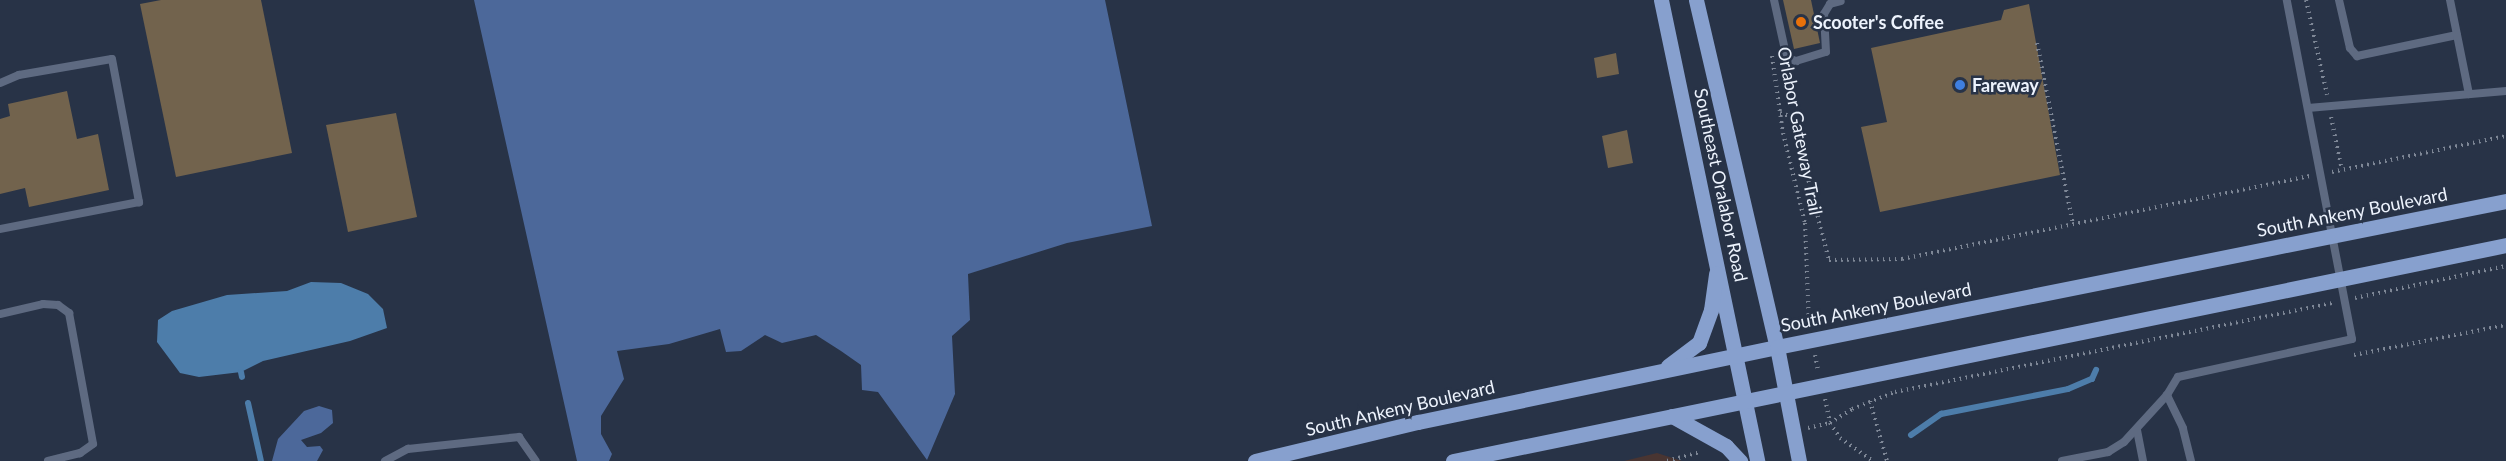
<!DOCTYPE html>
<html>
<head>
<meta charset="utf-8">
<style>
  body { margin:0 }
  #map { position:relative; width:2506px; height:461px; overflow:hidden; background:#283347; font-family:Lato,sans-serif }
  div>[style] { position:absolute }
  .education>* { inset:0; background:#493532 }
  .forest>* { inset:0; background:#4c689a }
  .water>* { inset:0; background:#4d7daa }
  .stream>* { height:6px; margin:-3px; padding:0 3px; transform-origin:3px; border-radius:3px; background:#4d7daa }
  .building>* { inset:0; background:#72634d }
  .path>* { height:4px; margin-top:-2px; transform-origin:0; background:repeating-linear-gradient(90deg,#7e8796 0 1.5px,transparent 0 6px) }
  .service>* { height:8px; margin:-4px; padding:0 4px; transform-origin:4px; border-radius:4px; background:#5e6a81 }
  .primary>* { height:15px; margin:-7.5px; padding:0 7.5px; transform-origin:7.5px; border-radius:7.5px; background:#87a0ce }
  .dots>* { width:16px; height:16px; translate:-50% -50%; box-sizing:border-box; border:3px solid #283347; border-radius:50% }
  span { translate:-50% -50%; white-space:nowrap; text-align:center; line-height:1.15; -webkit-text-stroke:5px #283347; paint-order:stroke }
  .poi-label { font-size:18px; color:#edf3fd; font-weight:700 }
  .left { translate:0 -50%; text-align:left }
  .street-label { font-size:18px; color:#edf3fd }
</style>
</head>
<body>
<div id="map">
  <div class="education">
    <div style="clip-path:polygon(1657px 453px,1682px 461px,1624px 461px)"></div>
  </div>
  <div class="forest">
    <div style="clip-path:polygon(474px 0,1105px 0,1152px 226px,1067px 243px,968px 274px,970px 320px,952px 336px,955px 394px,927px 460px,878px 392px,862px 390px,861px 365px,841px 351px,816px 335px,782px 343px,765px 335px,741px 351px,726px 352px,720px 329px,669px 344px,617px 351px,624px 379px,601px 416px,601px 434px,612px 454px,609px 461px,577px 461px)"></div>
    <div style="clip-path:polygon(319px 406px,332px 410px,333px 423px,321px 433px,301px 440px,307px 447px,320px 446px,323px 450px,317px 461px,272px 461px,278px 439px,304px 411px)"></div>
  </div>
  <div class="water">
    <div style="clip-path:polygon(311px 282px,341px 283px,368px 294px,383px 309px,387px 328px,350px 341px,263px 361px,241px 372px,199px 377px,180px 373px,157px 342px,158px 320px,172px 311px,227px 295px,287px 291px)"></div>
  </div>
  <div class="stream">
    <div style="left:241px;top:372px;width:5px;rotate:79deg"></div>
    <div style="left:248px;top:403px;width:59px;rotate:77.4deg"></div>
    <div style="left:1911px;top:435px;width:37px;rotate:-35deg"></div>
    <div style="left:1941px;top:414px;width:129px;rotate:-11.1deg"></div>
    <div style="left:2068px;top:389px;width:26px;rotate:-23deg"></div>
    <div style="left:2092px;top:379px;width:10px;rotate:-66deg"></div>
  </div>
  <div class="building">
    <div style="clip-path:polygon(161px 0,261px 0,292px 153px,176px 177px,140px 4px)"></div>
    <div style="clip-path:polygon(1783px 0,1811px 0,1820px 43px,1794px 49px)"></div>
    <div style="clip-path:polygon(2029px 4px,2060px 175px,1880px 212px,1861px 127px,1887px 122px,1871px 48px,2001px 20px,2004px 10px)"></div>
    <div style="clip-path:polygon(1616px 53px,1619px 74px,1597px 78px,1594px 58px)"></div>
    <div style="clip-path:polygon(67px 91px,77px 139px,98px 134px,109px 190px,29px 207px,25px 188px,0 194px,0 119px,10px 116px,8px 104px)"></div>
    <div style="clip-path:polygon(396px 113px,417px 217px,348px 232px,326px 125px)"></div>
    <div style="clip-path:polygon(1627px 130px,1633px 163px,1608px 168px,1602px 136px)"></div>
  </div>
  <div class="path">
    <div style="left:2306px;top:0;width:97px;rotate:77.5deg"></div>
    <div style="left:2037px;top:43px;width:185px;rotate:78.8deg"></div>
    <div style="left:1772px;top:56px;width:78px;rotate:81.9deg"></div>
    <div style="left:1783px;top:133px;width:93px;rotate:76.3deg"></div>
    <div style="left:1805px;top:223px;width:101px;rotate:87.7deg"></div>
    <div style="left:1780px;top:113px;width:13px;rotate:18deg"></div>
    <div style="left:1792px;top:117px;width:148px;rotate:75.5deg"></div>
    <div style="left:1829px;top:260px;width:73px;rotate:-0.8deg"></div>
    <div style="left:1902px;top:259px;width:416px;rotate:-11.5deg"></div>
    <div style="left:2331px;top:117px;width:54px;rotate:78.3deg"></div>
    <div style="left:2332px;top:172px;width:178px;rotate:-11.7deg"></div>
    <div style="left:2355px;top:298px;width:154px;rotate:-12deg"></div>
    <div style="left:1815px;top:355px;width:16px;rotate:79deg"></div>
    <div style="left:2354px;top:355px;width:155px;rotate:-11.2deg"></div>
    <div style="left:1825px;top:399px;width:25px;rotate:78deg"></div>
    <div style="left:1830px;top:423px;width:18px;rotate:56deg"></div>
    <div style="left:1840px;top:438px;width:40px;rotate:34.9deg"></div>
    <div style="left:1870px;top:401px;width:62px;rotate:74.2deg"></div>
    <div style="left:1808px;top:428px;width:23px;rotate:-13deg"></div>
    <div style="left:1830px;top:423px;width:26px;rotate:-32deg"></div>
    <div style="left:1852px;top:409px;width:46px;rotate:-21.6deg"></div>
    <div style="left:1895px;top:392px;width:447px;rotate:-11.5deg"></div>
    <div style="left:1667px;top:461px;width:35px;rotate:-15deg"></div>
  </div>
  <div class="service">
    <div style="left:1774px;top:0;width:51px;rotate:77.6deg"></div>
    <div style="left:1785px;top:50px;width:9px;rotate:69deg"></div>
    <div style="left:1788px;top:58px;width:9px;rotate:21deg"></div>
    <div style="left:1796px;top:61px;width:31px;rotate:-17deg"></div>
    <div style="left:1826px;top:52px;width:38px;rotate:-93deg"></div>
    <div style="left:1824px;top:14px;width:12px;rotate:-59deg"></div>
    <div style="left:1830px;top:4px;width:11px;rotate:-15deg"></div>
    <div style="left:2339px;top:0;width:49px;rotate:77.1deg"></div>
    <div style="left:2350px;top:48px;width:11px;rotate:49deg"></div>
    <div style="left:2357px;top:56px;width:102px;rotate:-11.9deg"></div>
    <div style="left:2450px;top:0;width:96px;rotate:78.6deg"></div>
    <div style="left:0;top:83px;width:21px;rotate:-23deg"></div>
    <div style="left:19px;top:75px;width:94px;rotate:-9.8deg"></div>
    <div style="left:112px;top:59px;width:146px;rotate:79.3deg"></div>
    <div style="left:139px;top:202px;width:142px;rotate:169deg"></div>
    <div style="left:2308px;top:108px;width:199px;rotate:-4.9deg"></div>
    <div style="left:0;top:314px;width:44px;rotate:-13.1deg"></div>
    <div style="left:43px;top:304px;width:15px;rotate:4deg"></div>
    <div style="left:58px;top:305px;width:14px;rotate:36deg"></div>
    <div style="left:69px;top:313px;width:133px;rotate:79.6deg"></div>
    <div style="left:93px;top:444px;width:16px;rotate:145deg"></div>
    <div style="left:80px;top:453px;width:33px;rotate:166deg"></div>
    <div style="left:2137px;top:430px;width:32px;rotate:79deg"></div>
    <div style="left:385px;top:461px;width:26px;rotate:-28deg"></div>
    <div style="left:408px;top:449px;width:112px;rotate:-6.2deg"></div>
    <div style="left:519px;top:437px;width:29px;rotate:55deg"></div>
    <div style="left:2062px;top:461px;width:47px;rotate:-11.1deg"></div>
    <div style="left:2108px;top:452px;width:19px;rotate:-32deg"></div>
    <div style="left:2124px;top:442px;width:64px;rotate:-47.5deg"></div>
    <div style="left:2191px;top:461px;width:34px;rotate:-104deg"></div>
    <div style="left:2183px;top:428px;width:37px;rotate:-116deg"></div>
    <div style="left:2167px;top:395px;width:21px;rotate:-59deg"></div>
    <div style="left:2178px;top:377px;width:178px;rotate:-12.3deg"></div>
    <div style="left:2352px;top:339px;width:345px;rotate:-100.9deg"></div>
  </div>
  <div class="primary">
    <div style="left:1661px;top:0;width:471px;rotate:78.2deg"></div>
    <div style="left:1696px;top:0;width:356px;rotate:76.9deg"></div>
    <div style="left:1777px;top:347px;width:116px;rotate:79.1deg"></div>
    <div style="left:1668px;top:366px;width:39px;rotate:-37deg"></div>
    <div style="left:1699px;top:343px;width:35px;rotate:-70deg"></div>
    <div style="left:1711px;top:310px;width:37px;rotate:-82deg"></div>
    <div style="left:1672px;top:416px;width:62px;rotate:29.1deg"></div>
    <div style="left:1726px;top:446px;width:21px;rotate:47deg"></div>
    <div style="left:1255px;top:461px;width:168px;rotate:-13.5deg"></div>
    <div style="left:1418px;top:422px;width:367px;rotate:-11.8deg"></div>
    <div style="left:1777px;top:347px;width:743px;rotate:-11.33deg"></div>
    <div style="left:1453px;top:461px;width:1075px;rotate:-11.59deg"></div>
  </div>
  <div class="dots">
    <div style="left:1801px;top:22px;background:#e8710a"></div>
    <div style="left:1960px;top:85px;background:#3f7fe0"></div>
  </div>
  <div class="poi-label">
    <span class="left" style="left:1813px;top:22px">Scooter's Coffee</span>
    <span class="left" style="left:1972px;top:85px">Fareway</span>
  </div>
  <div class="street-label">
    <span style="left:1800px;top:131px;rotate:79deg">Orlabor Gateway Trail</span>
    <span style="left:1721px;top:185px;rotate:78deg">Southeast Oralabor Road</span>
    <span style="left:2352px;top:212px;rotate:-11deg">South Ankeny Boulevard</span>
    <span style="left:1876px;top:307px;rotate:-11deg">South Ankeny Boulevard</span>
    <span style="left:1400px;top:408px;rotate:-13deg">South Ankeny Boulevard</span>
  </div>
</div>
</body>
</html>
